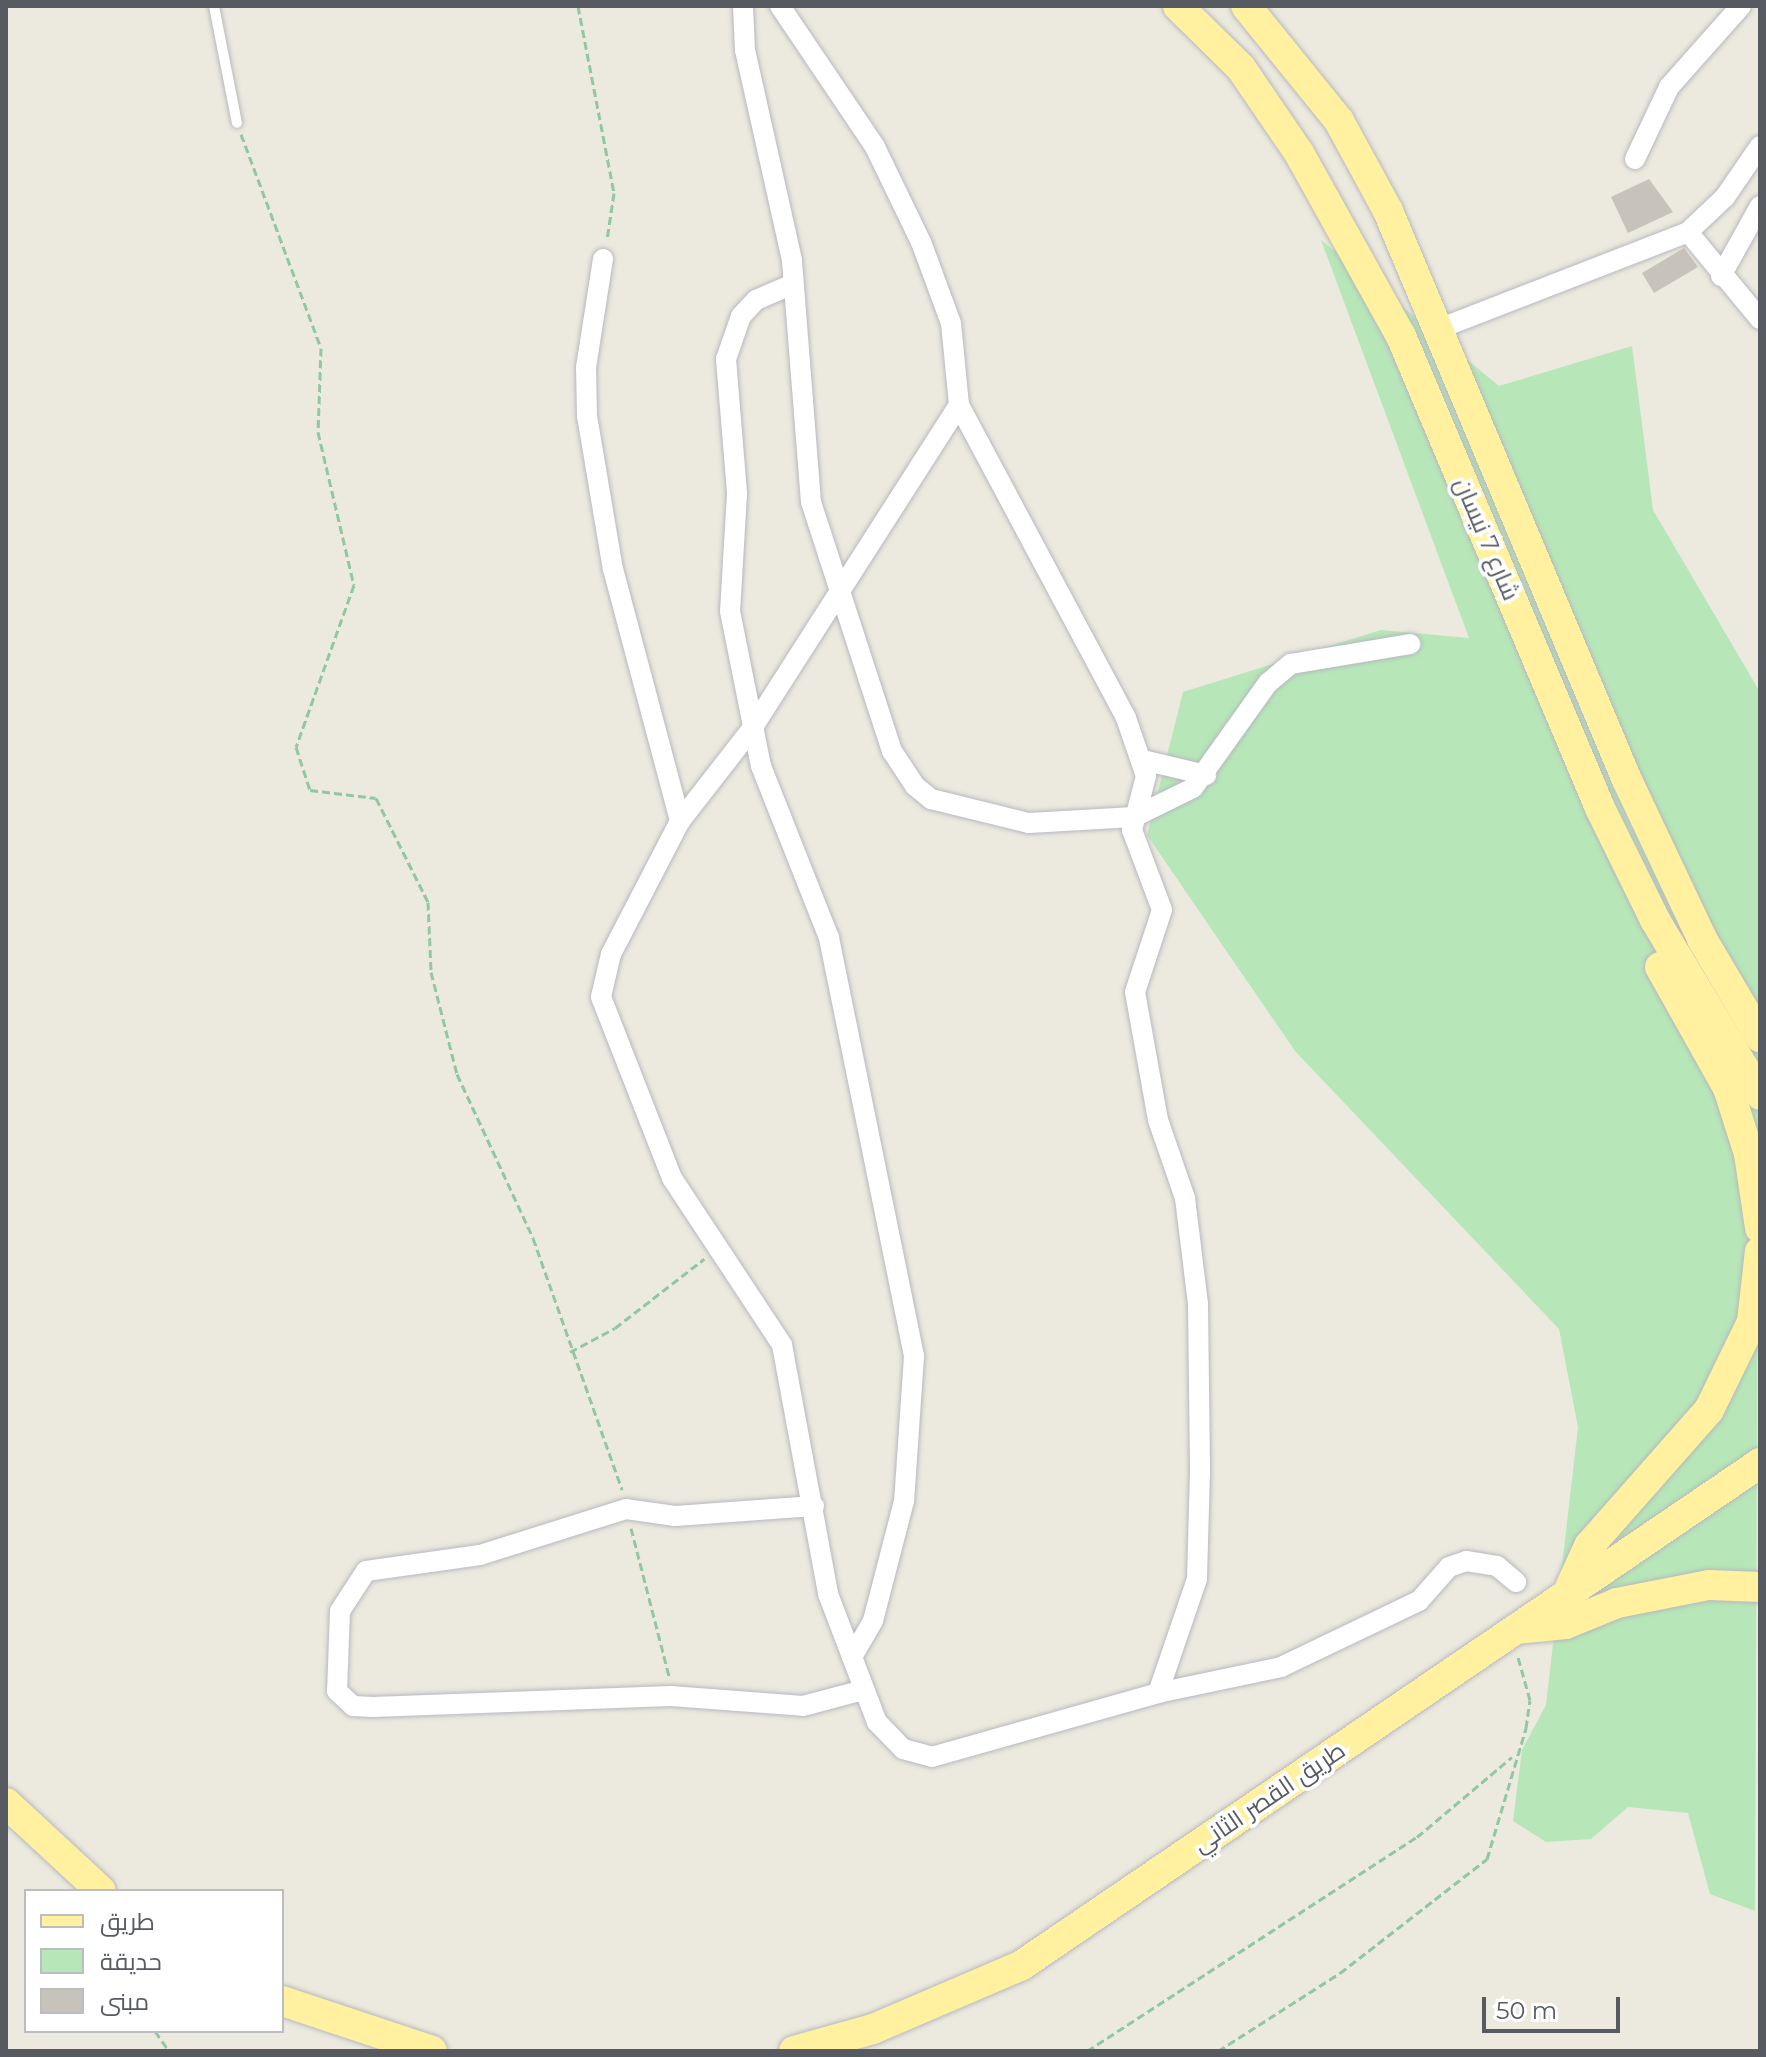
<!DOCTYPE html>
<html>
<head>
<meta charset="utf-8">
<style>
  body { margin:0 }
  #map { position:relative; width:1766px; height:2057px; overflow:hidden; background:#ece9de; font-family:Montserrat,Cairo,sans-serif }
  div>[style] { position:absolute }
  .green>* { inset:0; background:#b7e7b8 }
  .building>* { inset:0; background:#c7c3bb }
  .path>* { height:3px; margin-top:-1.5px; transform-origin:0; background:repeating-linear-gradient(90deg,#91c8a1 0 8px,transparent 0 12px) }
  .roads { filter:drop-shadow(0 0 2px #b6b9bf) drop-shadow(0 0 2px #b6b9bf) }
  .service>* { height:10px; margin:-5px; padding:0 5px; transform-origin:5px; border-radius:5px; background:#fff }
  .minor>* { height:20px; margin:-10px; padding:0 10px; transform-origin:10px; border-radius:10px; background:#fff }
  .primary>* { height:30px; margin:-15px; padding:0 15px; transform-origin:15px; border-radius:15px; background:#fff1a0 }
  span { translate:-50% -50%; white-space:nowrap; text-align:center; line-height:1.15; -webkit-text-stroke:7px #fff; paint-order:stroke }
  .street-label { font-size:24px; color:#575b61 }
  .frame { position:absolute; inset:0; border:8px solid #575b61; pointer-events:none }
  .legend { position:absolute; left:24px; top:1889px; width:260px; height:144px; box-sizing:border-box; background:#fff; border:2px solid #bcbdc0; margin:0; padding:10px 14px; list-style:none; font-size:24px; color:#575b61 }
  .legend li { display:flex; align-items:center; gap:16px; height:40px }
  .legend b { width:40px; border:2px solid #bcbdc0 }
  .scale { position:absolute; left:1482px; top:1997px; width:138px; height:36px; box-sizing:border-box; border:4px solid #575b61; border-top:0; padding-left:10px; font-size:24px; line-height:28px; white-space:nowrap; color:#575b61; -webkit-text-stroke:6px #fff; paint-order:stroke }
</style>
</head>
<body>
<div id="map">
  <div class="green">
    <div style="clip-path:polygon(1321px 240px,1499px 386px,1632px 346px,1653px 510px,1760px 692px,1755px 1911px,1710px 1894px,1688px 1813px,1628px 1807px,1591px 1839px,1546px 1842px,1513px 1821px,1522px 1750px,1546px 1705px,1578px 1427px,1559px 1329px,1295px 1051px,1147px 835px,1183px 692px,1381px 630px,1469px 638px)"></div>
  </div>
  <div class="building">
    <div style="clip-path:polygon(1649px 179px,1673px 212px,1628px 233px,1611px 197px)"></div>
    <div style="clip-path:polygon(1684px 248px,1698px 267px,1654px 293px,1642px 273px)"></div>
  </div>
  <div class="path">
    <div style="left:578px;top:6px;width:190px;rotate:79.1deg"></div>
    <div style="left:614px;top:193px;width:48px;rotate:98.5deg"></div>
    <div style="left:241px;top:134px;width:228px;rotate:69.5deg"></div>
    <div style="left:321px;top:348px;width:84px;rotate:92deg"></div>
    <div style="left:318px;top:432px;width:157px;rotate:76.8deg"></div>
    <div style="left:354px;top:585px;width:172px;rotate:109.7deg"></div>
    <div style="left:296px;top:747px;width:45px;rotate:72deg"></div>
    <div style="left:310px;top:790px;width:66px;rotate:6.9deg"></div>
    <div style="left:376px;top:798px;width:116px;rotate:63.4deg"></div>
    <div style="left:428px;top:902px;width:70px;rotate:87.5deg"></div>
    <div style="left:431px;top:972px;width:105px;rotate:75.7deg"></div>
    <div style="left:457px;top:1074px;width:181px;rotate:65.1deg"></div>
    <div style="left:533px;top:1238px;width:267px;rotate:70.5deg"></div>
    <div style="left:570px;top:1352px;width:51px;rotate:-28.1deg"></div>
    <div style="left:615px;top:1328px;width:113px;rotate:-37.8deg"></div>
    <div style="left:631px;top:1528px;width:153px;rotate:75.6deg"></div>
    <div style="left:155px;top:2031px;width:24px;rotate:55deg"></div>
    <div style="left:1087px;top:2051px;width:393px;rotate:-33deg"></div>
    <div style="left:1417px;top:1837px;width:124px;rotate:-40.1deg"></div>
    <div style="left:1218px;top:2051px;width:145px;rotate:-32.6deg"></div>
    <div style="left:1340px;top:1973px;width:186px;rotate:-37.8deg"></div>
    <div style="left:1487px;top:1859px;width:137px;rotate:-73.4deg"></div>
    <div style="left:1526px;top:1728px;width:28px;rotate:-82deg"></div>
    <div style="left:1530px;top:1700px;width:45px;rotate:-105.6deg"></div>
  </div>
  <div class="roads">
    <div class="service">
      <div style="left:214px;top:6px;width:119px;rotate:78.9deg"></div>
    </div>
    <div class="minor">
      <div style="left:743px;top:6px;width:44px;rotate:87.4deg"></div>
      <div style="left:745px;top:50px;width:216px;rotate:77.4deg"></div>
      <div style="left:792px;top:261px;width:242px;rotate:85.5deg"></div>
      <div style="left:811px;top:502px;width:262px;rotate:72deg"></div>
      <div style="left:892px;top:751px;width:42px;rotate:56.7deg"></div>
      <div style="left:915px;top:786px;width:21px;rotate:39deg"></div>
      <div style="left:931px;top:799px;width:101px;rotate:13.8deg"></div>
      <div style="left:1029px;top:823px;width:105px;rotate:-3.3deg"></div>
      <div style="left:1134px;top:817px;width:66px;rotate:-26.2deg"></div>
      <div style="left:1193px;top:788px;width:129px;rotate:-54.5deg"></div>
      <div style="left:1268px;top:683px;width:30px;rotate:-40deg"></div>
      <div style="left:1291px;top:664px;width:121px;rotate:-9.5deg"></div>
      <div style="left:780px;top:6px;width:170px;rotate:56deg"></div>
      <div style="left:875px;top:147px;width:106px;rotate:64.2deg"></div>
      <div style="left:921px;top:242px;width:86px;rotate:69.7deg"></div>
      <div style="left:951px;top:323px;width:82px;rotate:84.4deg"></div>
      <div style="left:959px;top:405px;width:381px;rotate:122.6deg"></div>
      <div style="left:754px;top:726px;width:120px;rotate:127.9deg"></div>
      <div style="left:680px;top:821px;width:150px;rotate:117.4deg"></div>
      <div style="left:611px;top:954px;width:44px;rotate:103.1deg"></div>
      <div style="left:601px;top:997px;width:194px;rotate:68.6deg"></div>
      <div style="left:672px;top:1178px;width:200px;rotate:56.6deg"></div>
      <div style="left:782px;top:1345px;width:253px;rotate:79.5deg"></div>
      <div style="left:828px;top:1594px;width:137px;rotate:69.1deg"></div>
      <div style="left:877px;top:1722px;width:37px;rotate:46deg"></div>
      <div style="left:903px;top:1749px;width:30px;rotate:15deg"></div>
      <div style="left:932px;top:1757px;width:235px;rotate:-15.8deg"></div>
      <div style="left:1158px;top:1693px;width:126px;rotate:-11.9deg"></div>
      <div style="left:1281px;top:1667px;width:153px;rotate:-25.6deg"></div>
      <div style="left:1419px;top:1601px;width:45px;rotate:-48.6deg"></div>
      <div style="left:1449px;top:1567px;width:18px;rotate:-19deg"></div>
      <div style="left:1466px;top:1561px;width:31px;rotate:9deg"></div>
      <div style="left:1497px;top:1566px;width:25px;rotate:40deg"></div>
      <div style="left:1635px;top:159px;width:80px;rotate:-64.7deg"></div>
      <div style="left:1669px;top:87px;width:108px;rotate:-48.4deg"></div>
      <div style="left:1688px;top:232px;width:113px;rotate:50.4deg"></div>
      <div style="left:603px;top:259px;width:109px;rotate:98.9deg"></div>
      <div style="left:586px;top:367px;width:49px;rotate:88.8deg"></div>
      <div style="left:587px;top:416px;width:155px;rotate:80.4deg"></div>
      <div style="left:613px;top:569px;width:261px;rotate:75.1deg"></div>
      <div style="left:1721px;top:276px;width:80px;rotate:-60.9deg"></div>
      <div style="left:793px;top:284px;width:40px;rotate:156.6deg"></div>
      <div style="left:756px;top:300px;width:22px;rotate:133deg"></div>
      <div style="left:741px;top:316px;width:46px;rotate:109.2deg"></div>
      <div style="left:726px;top:359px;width:135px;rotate:85.3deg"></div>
      <div style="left:737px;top:494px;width:117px;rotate:93.4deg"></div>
      <div style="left:730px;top:611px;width:158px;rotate:78.7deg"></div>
      <div style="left:761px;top:766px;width:185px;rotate:68.4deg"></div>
      <div style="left:829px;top:938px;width:427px;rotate:78.5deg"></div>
      <div style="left:914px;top:1356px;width:145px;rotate:93.9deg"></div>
      <div style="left:904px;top:1501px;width:124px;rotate:104.5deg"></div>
      <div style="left:873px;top:1621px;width:42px;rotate:120.3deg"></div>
      <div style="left:1441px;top:328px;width:265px;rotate:-21.2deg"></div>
      <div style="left:1688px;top:232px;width:51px;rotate:-43.4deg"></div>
      <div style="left:1725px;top:197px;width:62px;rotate:-55.5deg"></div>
      <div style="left:959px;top:405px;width:355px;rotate:61.9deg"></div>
      <div style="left:1126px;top:718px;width:61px;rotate:71deg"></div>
      <div style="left:1146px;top:776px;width:56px;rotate:104.5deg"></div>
      <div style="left:1132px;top:830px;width:85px;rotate:69.4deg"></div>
      <div style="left:1162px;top:910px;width:86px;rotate:108.2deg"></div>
      <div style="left:1135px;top:992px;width:130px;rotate:79.8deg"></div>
      <div style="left:1158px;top:1120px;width:83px;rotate:70.9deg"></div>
      <div style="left:1185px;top:1198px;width:107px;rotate:83deg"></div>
      <div style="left:1198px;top:1304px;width:167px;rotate:89.3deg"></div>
      <div style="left:1200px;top:1471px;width:108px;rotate:91.6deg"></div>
      <div style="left:1197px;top:1579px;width:120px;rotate:108.9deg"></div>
      <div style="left:1143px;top:760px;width:65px;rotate:13.4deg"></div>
      <div style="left:814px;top:1506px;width:139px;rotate:175.9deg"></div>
      <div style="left:675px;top:1516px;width:49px;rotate:-171.9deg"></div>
      <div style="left:626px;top:1509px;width:153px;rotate:162.5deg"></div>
      <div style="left:480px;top:1555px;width:115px;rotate:172deg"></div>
      <div style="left:366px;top:1571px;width:48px;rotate:123deg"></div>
      <div style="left:340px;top:1611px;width:80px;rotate:92.1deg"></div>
      <div style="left:337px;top:1691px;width:22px;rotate:43deg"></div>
      <div style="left:353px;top:1706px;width:20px;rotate:3deg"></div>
      <div style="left:373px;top:1707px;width:298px;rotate:-2.1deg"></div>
      <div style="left:671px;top:1696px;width:132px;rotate:4.3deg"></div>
      <div style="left:803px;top:1706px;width:62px;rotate:-14.9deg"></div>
    </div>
    <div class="primary">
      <div style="left:1178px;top:6px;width:88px;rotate:44.5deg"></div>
      <div style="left:1241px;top:68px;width:103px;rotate:55.7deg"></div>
      <div style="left:1299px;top:153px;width:210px;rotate:60.9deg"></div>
      <div style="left:1401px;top:336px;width:512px;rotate:67.14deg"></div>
      <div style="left:1600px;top:808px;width:125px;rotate:63.8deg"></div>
      <div style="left:1655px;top:920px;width:204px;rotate:59deg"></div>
      <div style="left:1246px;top:6px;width:148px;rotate:51deg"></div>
      <div style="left:1339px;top:121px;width:102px;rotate:61.4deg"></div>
      <div style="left:1388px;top:211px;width:617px;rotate:67.22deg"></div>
      <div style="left:1627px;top:780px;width:176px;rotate:64.7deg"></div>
      <div style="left:1702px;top:939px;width:114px;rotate:59.4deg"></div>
      <div style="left:1660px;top:967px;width:139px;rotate:60.7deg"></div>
      <div style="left:1728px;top:1088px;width:69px;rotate:72.3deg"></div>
      <div style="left:1749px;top:1154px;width:75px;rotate:81.5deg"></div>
      <div style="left:1568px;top:1592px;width:51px;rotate:-65.5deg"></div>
      <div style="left:1589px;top:1546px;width:181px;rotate:-48.6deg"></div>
      <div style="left:1709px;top:1410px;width:98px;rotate:-64deg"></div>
      <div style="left:1752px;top:1322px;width:71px;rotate:-83.6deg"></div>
      <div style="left:1516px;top:1629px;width:50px;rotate:-5.7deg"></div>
      <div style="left:1566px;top:1624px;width:55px;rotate:-22.4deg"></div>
      <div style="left:1617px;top:1603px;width:94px;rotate:-11.1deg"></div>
      <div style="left:1709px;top:1585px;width:51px;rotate:2.2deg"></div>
      <div style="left:6px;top:1803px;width:129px;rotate:42.8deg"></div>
      <div style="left:282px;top:2001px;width:158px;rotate:18.4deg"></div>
      <div style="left:794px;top:2051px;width:82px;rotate:-15.6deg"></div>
      <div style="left:873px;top:2029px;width:162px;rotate:-23.2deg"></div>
      <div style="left:1022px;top:1965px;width:893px;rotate:-34.22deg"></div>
    </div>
  </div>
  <div class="street-label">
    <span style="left:1487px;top:539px;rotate:67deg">شارع 7 نيسان</span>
    <span style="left:1269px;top:1797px;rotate:-34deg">طريق القصر الثاني</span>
  </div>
  <div class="frame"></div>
  <ul class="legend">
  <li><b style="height:10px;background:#fff1a0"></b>طريق</li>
  <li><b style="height:22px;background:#b7e7b8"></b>حديقة</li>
  <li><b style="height:22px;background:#c7c3bb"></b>مبنى</li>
  </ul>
  <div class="scale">50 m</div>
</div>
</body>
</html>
